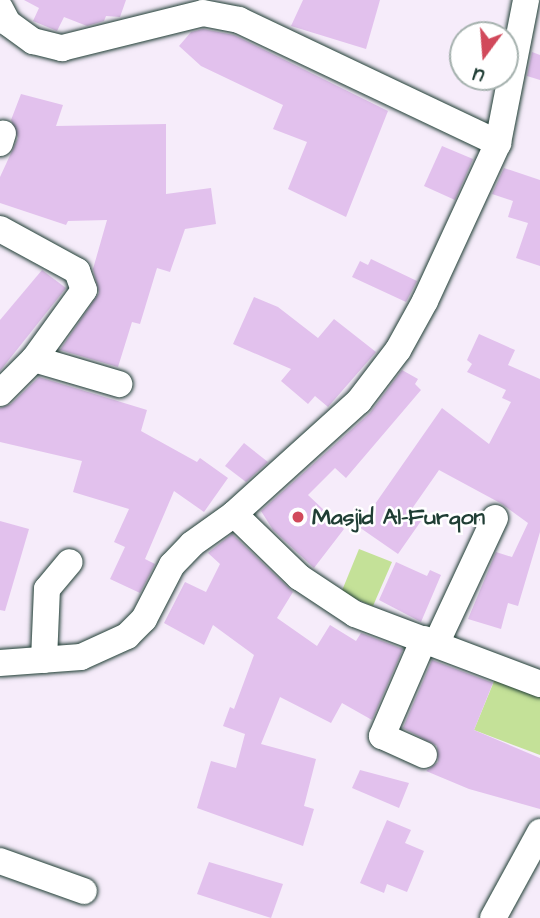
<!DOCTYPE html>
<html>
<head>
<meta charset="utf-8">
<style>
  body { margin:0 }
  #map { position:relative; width:540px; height:918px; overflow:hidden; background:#f6ecfa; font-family:"Architects Daughter",sans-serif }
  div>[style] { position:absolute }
  .green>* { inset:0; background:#c4e198 }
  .building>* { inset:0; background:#e2c1ed }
  .roads { filter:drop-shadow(0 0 2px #1f3d34) drop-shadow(0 0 2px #1f3d34) }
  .minor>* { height:26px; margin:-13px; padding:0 13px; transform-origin:13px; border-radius:13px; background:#fff }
  .dots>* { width:19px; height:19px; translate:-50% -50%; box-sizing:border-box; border:4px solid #fff; border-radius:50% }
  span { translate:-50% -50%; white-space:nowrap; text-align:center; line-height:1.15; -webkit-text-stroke:5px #fff; paint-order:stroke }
  .poi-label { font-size:23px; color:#1f3d34; font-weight:700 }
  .left { translate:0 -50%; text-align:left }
  .north { position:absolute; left:449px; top:21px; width:70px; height:70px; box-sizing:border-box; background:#fff; border:2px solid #a5b1ae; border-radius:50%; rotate:196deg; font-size:19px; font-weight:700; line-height:28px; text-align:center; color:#1f3d34 }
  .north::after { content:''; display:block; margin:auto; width:24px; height:32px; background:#d1495b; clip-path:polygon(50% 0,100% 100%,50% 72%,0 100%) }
</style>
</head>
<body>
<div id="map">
  <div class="green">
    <div style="clip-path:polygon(359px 549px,392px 562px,373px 606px,341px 593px)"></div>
    <div style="clip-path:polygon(497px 674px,540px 687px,540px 755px,474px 730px)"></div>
  </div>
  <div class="building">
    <div style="clip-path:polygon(24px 0,126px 0,120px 17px,106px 16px,104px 21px,87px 26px,64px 17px,57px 31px,33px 21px,39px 8px)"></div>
    <div style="clip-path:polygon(303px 0,380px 0,366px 49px,291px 26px)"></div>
    <div style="clip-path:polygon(203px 29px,234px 35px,388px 111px,346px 217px,288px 189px,307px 142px,273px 129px,283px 105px,201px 66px,179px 46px,191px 32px)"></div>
    <div style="clip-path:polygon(532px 52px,540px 55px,540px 80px,527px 76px)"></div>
    <div style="clip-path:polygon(21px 94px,63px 105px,56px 126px,166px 124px,166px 194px,211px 188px,216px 224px,185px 229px,170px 272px,157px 268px,140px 324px,132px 322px,118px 367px,60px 350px,99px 293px,93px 269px,107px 220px,68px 221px,66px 225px,0 203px,0 177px,18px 138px,11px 120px)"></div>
    <div style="clip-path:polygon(442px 146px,473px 159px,455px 200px,424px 186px)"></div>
    <div style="clip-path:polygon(504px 168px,540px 180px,540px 266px,516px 258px,528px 223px,508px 217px,513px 201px,492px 194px)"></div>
    <div style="clip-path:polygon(371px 259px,417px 281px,406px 302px,352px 277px,360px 261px,368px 265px)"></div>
    <div style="clip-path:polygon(42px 270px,66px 288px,0 371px,0 320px)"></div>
    <div style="clip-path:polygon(254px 297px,278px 307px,318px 338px,334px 319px,376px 352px,328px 407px,315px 396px,308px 404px,281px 381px,291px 369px,233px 344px)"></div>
    <div style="clip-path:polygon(479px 334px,515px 350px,508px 365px,540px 379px,540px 532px,518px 606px,508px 603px,501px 629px,468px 619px,496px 552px,512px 557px,528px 523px,502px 504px,439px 470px,409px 513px,421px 521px,398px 554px,359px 527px,442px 408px,489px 444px,511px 402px,502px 398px,506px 390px,467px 372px,472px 364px,467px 360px)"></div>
    <div style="clip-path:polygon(402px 370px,418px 379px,415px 384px,421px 390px,346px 478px,335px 468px,308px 495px,344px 529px,314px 568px,273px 530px,261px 511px,370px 413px)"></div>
    <div style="clip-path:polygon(39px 377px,147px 410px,141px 431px,197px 462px,200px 458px,228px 478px,204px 512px,174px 491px,145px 559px,155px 564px,140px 593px,110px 579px,125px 547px,114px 542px,129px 509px,73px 492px,82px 461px,0 442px,0 408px,11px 404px)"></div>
    <div style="clip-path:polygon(244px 443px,268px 462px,246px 482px,225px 466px)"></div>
    <div style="clip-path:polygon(0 521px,29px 529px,5px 611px,0 610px)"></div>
    <div style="clip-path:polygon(232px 534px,293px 592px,277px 618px,317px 646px,330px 625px,356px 641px,361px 633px,403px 649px,372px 720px,342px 703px,331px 723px,280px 697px,261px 744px,316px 759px,304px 806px,314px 809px,303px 846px,197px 808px,211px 761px,236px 768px,245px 734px,223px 726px,230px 707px,234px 709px,254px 655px,213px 625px,204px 645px,164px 623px,185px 582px,206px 592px,220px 564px,208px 553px)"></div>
    <div style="clip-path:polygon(396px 562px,427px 576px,430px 570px,441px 575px,421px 622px,379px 600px)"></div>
    <div style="clip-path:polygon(432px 660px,493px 683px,474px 730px,540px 758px,540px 809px,469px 789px,426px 771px,438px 762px,437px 746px,403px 728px)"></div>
    <div style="clip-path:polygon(360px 770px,409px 783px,399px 808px,352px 788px)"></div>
    <div style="clip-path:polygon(387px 820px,411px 830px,405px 843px,424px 851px,407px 892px,387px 884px,384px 893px,360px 883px)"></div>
    <div style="clip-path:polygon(209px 862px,283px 884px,271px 918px,197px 894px)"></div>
  </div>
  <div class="roads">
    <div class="minor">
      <div style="left:0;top:8px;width:17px;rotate:62deg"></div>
      <div style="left:8px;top:23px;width:31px;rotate:36deg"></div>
      <div style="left:33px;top:41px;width:30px;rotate:14deg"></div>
      <div style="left:62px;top:48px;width:145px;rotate:-13.9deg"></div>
      <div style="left:203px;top:13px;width:37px;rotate:11deg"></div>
      <div style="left:239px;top:20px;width:287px;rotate:25.4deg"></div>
      <div style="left:0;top:143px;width:10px;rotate:-73deg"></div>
      <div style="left:0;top:229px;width:88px;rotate:28.6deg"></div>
      <div style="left:77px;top:271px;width:20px;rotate:70deg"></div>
      <div style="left:84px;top:290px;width:85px;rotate:125.9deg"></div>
      <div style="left:34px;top:359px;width:48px;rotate:135deg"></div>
      <div style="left:34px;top:359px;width:89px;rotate:16.4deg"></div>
      <div style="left:234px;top:514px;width:91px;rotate:44.1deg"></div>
      <div style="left:299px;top:577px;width:67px;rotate:33.5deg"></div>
      <div style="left:355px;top:614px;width:198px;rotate:20.7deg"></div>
      <div style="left:424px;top:639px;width:106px;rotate:113.4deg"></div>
      <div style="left:382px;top:736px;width:46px;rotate:24.3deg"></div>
      <div style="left:436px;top:644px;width:139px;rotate:-64.9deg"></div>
      <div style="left:44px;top:660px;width:71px;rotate:-87.6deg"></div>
      <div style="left:47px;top:589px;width:35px;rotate:-50deg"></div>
      <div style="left:0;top:663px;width:81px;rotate:-4.2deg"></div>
      <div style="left:81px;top:657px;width:51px;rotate:-24.5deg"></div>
      <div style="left:127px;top:636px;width:24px;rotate:-45deg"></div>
      <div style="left:144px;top:619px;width:61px;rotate:-62.6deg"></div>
      <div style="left:172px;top:565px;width:29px;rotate:-46deg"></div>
      <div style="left:192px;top:544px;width:52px;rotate:-35.5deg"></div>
      <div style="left:234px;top:514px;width:169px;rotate:-42.1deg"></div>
      <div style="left:359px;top:401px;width:64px;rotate:-52.6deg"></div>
      <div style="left:398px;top:350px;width:56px;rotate:-61.1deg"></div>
      <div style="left:425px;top:301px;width:174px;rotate:-65.2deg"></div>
      <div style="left:498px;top:143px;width:146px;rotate:-78.9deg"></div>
      <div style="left:0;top:861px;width:89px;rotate:19.7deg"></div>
      <div style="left:493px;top:918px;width:98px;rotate:-61.3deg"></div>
    </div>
  </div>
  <div class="dots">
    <div style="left:298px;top:517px;background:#d1495b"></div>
  </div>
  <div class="poi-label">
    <span class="left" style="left:312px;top:517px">Masjid Al-Furqon</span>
  </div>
  <div class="north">U</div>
</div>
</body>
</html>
